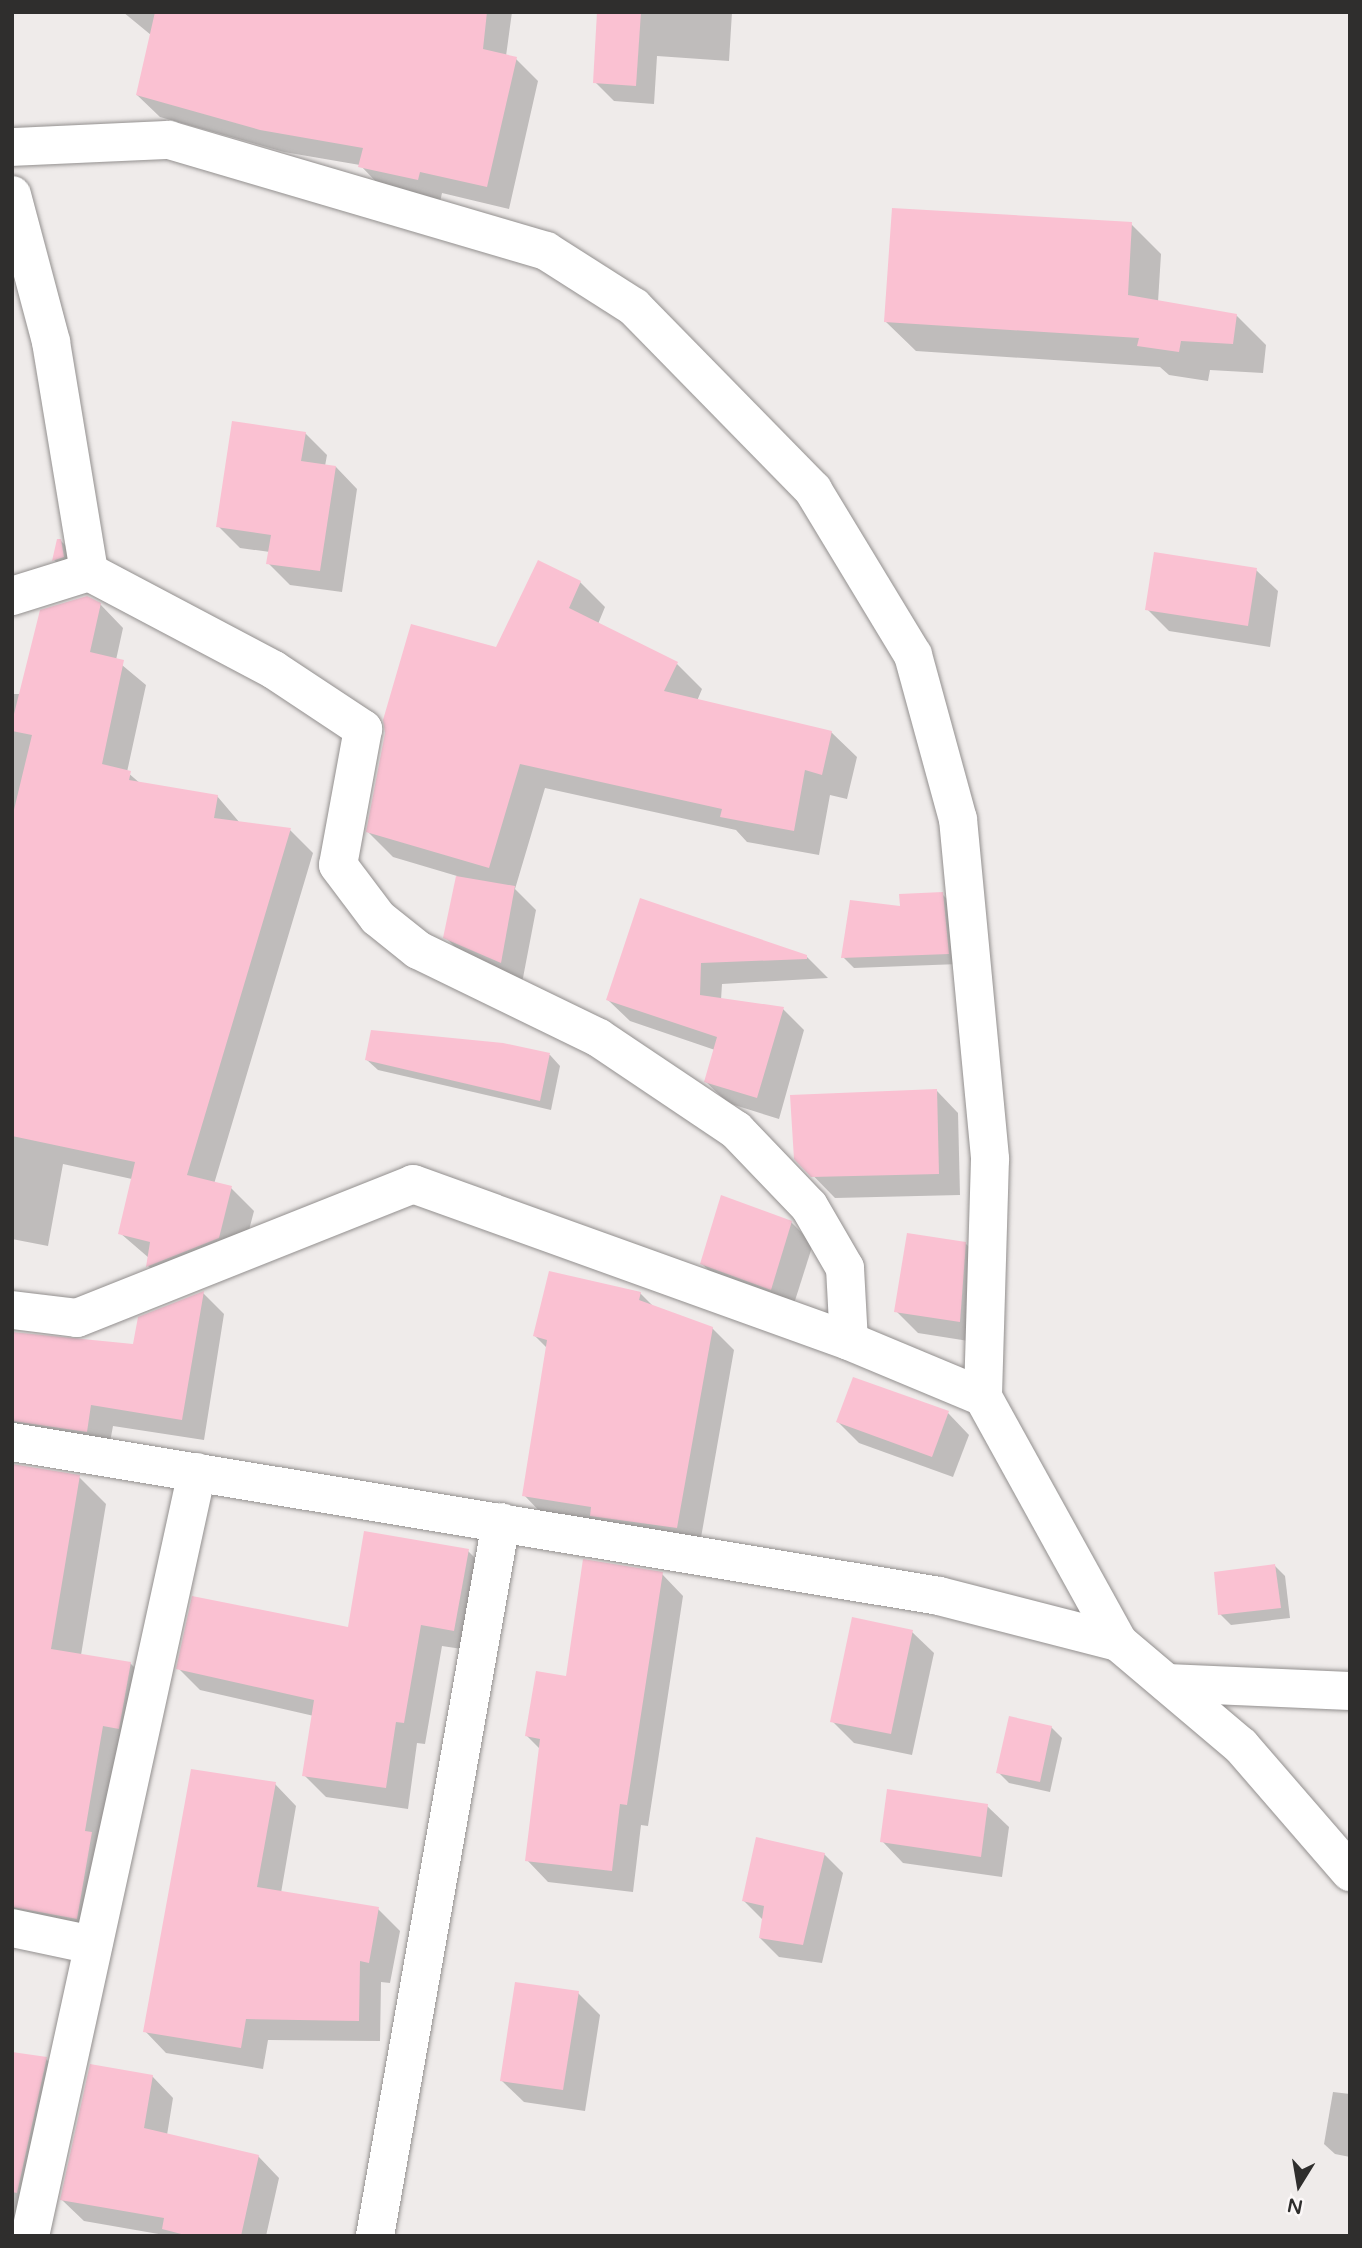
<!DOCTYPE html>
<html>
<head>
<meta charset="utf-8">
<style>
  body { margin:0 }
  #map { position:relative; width:1362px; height:2248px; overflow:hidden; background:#efebea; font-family:"Varela Round",sans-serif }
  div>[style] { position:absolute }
  .shadow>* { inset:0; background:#0003 }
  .building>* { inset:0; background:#fac1d2 }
  .roads { filter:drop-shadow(0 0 2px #93908f) drop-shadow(0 0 2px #93908f) }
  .minor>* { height:38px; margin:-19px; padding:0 19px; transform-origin:19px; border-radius:19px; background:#fff }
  span { translate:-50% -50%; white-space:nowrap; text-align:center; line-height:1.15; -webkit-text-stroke:7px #fcf8f8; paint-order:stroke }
  .frame { position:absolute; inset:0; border:14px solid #2f2e2d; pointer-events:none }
  .north { position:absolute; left:1264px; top:2150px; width:70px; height:70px; -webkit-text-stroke:5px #fcf8f8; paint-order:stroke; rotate:191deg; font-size:19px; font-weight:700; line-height:28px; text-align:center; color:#2f2e2d }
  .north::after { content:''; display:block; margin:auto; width:24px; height:32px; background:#2f2e2d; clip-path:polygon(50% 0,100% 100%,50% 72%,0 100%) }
</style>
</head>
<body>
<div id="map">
  <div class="shadow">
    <div style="clip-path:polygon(123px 12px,512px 12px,506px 56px,516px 59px,538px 81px,509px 209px,442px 193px,440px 202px,383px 189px,360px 165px,284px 152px,160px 117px,137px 95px,151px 35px)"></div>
    <div style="clip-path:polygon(599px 12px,732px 12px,729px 61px,657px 56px,654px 104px,614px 101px,595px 82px)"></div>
    <div style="clip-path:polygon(1131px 224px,1161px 254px,1158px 302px,1236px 315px,1266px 345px,1263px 373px,1210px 370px,1208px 381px,1169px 375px,1160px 367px,916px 351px,886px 322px)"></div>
    <div style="clip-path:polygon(305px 433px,327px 455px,325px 466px,336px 467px,357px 489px,342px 592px,290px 585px,268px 563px,270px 552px,240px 548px,218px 526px)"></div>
    <div style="clip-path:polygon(61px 541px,72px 552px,64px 570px,54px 560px)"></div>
    <div style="clip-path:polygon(1256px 570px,1278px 591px,1270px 647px,1169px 631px,1147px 609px)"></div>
    <div style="clip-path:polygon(580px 582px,605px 607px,598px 624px,677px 664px,702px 689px,697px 701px,831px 732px,857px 757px,847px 799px,830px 795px,819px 855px,747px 842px,736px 830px,545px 788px,515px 889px,536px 910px,522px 983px,467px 959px,445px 937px,457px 876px,393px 857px,368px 832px,497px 650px)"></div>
    <div style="clip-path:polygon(100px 604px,123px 628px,116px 660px,146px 685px,127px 772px,141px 784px,217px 796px,240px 823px,290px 830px,313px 853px,214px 1184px,231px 1188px,254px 1211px,241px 1261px,171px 1289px,148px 1266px,149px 1258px,120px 1233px,132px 1179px,63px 1164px,48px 1246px,12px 1239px,12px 694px,21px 694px)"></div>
    <div style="clip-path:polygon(942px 894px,953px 905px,959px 964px,854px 968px,843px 957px,902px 908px)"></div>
    <div style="clip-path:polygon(641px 900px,806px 956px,828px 978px,722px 984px,721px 1000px,783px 1009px,804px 1030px,779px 1119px,728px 1103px,706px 1082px,715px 1050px,630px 1021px,608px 1000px)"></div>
    <div style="clip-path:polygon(550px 1055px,560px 1066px,551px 1110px,378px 1070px,367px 1060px)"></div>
    <div style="clip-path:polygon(937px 1091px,958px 1113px,960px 1195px,835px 1198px,796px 1158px)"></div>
    <div style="clip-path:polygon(791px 1222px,813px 1244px,792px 1310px,724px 1285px,702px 1264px)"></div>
    <div style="clip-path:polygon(965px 1243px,987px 1265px,981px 1343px,918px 1333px,896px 1311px)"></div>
    <div style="clip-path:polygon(203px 1293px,224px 1314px,204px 1440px,113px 1426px,108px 1453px,12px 1437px,12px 1334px,135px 1346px)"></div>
    <div style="clip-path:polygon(640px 1293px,654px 1307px,712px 1328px,734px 1350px,699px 1549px,545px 1517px,524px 1495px,547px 1348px,535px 1336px)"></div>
    <div style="clip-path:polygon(948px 1413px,969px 1435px,953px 1477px,859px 1443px,838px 1422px)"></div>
    <div style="clip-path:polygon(12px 1466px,79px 1477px,106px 1504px,81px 1655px,130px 1663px,157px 1690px,104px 1945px,12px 1930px)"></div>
    <div style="clip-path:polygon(468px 1551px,490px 1573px,475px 1651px,442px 1646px,425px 1744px,417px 1743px,408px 1809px,326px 1797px,304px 1775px,314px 1716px,200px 1690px,178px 1668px,349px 1629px)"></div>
    <div style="clip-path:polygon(1275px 1566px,1285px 1576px,1290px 1618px,1231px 1625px,1220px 1614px)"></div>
    <div style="clip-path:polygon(662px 1574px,683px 1596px,648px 1826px,641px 1825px,633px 1892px,548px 1882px,527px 1860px,541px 1750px,527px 1736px,567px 1678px)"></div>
    <div style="clip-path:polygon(912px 1632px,934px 1653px,912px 1755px,854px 1743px,832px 1721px)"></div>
    <div style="clip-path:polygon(1051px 1727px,1062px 1738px,1050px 1792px,1009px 1783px,998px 1772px)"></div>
    <div style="clip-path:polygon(275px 1784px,296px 1806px,281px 1893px,378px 1909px,400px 1931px,390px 1983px,381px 1982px,380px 2041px,268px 2040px,263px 2069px,166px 2053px,145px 2031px)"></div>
    <div style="clip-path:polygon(987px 1806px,1009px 1827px,1002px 1877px,903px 1863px,882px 1841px)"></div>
    <div style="clip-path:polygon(824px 1854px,843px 1873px,822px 1963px,779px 1957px,760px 1938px,763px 1920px,744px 1901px)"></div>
    <div style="clip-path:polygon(578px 1993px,600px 2015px,585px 2111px,524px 2102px,502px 2081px)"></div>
    <div style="clip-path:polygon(12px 2053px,46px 2059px,65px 2078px,33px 2229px,12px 2226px)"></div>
    <div style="clip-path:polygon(152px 2076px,173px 2098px,167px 2135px,258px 2156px,279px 2178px,266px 2236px,170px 2236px,84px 2221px,62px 2200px)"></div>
    <div style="clip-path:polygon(1333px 2092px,1350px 2094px,1350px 2157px,1335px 2154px,1324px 2144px)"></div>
  </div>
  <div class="building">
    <div style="clip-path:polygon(155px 12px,487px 12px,483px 49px,517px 57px,487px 187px,420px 172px,418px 180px,358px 167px,363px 148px,260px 130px,136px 95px)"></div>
    <div style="clip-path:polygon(597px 12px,641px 12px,636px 86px,593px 83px)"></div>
    <div style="clip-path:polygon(892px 208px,1132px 222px,1128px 295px,1237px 314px,1233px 344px,1181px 341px,1179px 352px,1137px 346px,1139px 338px,884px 322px)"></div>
    <div style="clip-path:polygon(232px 421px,306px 432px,301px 461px,336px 466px,320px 571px,266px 564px,271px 535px,216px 527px)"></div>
    <div style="clip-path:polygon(57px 539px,61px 539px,64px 557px,52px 561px)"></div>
    <div style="clip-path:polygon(1154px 552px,1257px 568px,1248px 626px,1145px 610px)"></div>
    <div style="clip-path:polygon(538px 560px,581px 581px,569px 608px,678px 662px,664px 691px,832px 731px,822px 775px,805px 770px,794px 831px,720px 817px,722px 809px,520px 764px,489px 868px,366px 832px,385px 733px,383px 720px,411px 624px,496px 647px)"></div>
    <div style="clip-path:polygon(87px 596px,101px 603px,90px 652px,124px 660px,102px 764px,131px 771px,129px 780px,218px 795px,214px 818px,291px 828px,187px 1175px,232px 1186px,219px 1238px,146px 1267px,150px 1242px,118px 1234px,135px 1162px,12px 1136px,12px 818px,32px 735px,12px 731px,12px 722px,40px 610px)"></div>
    <div style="clip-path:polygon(456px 876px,515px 886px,501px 963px,443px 938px)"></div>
    <div style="clip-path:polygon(943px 892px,949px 954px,841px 958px,850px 900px,900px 906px,899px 894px)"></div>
    <div style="clip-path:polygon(640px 898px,807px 955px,807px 959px,701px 963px,700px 995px,784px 1007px,757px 1098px,704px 1082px,717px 1037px,606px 1000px)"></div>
    <div style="clip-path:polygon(371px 1030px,503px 1043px,550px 1053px,540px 1101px,365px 1060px)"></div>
    <div style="clip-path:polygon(937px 1089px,939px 1174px,811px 1177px,794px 1159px,790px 1095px)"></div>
    <div style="clip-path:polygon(721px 1195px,792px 1221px,771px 1290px,700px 1264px)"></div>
    <div style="clip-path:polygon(907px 1233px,966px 1242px,960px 1322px,894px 1312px)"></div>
    <div style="clip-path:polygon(549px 1271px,641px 1292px,639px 1300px,713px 1327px,677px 1528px,590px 1516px,591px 1507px,522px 1496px,547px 1340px,533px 1336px)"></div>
    <div style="clip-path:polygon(204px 1291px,182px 1420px,91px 1405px,87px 1432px,12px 1421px,12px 1332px,133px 1344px,138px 1317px)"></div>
    <div style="clip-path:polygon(853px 1377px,949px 1411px,932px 1457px,836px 1422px)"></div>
    <div style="clip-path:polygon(12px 1464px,80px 1475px,51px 1649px,131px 1662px,119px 1729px,103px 1726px,85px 1831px,92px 1832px,77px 1919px,12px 1907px)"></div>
    <div style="clip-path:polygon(364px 1531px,469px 1549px,454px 1631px,421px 1625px,404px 1723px,396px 1722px,386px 1788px,302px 1776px,314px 1700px,176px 1669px,192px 1596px,348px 1627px)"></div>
    <div style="clip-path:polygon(583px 1559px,663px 1572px,627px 1805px,620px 1804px,612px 1871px,525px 1861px,540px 1739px,525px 1736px,536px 1671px,566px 1676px)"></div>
    <div style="clip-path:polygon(1275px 1564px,1281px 1608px,1218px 1615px,1214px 1572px)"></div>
    <div style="clip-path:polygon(852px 1617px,913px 1630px,891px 1734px,830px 1722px)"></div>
    <div style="clip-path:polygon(1009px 1716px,1052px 1726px,1040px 1782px,996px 1773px)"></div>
    <div style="clip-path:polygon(191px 1769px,276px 1782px,257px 1887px,379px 1907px,369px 1963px,360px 1961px,359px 2021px,246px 2019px,241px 2048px,143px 2032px)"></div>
    <div style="clip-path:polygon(887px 1789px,988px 1804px,981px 1857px,880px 1842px)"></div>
    <div style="clip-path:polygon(756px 1837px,825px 1853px,803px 1945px,759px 1938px,764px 1906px,742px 1901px)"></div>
    <div style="clip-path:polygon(515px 1982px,579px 1991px,563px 2090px,500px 2081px)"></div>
    <div style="clip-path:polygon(12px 2052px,47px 2057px,17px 2193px,12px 2192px)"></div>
    <div style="clip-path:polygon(90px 2064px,153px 2075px,144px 2128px,259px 2155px,241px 2236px,189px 2236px,162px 2229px,164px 2218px,60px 2200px)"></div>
  </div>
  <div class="roads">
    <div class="minor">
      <div style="left:12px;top:147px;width:157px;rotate:-2.6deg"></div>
      <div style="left:169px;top:140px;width:393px;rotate:16.4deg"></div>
      <div style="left:546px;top:251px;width:104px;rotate:32.5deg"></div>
      <div style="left:634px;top:307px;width:256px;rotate:45.6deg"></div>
      <div style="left:813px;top:490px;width:193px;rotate:58.8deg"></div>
      <div style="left:913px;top:655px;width:170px;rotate:74.7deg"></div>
      <div style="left:958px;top:819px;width:342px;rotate:84.6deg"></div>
      <div style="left:990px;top:1159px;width:238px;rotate:91.7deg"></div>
      <div style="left:983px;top:1397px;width:280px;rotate:61.1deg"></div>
      <div style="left:1118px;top:1642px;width:161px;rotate:40.2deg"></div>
      <div style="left:1241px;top:1746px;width:167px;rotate:49.1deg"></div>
      <div style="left:12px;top:195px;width:152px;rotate:75.1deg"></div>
      <div style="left:51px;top:342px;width:233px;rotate:80.6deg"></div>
      <div style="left:89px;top:572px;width:209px;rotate:27.9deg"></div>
      <div style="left:274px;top:670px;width:107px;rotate:33.5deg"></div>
      <div style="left:363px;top:729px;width:138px;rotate:100.4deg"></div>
      <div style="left:338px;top:865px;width:66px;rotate:53deg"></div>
      <div style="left:378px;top:918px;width:51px;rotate:38.7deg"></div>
      <div style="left:418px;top:950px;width:201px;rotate:25.9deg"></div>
      <div style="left:599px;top:1038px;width:165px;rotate:33.9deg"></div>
      <div style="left:736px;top:1130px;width:105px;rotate:46.2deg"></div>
      <div style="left:809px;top:1206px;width:72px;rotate:59.9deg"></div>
      <div style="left:845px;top:1268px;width:73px;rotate:86.9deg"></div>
      <div style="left:849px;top:1341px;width:145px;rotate:22.7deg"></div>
      <div style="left:12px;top:596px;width:81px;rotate:-17.3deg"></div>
      <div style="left:12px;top:1310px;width:65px;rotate:7deg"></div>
      <div style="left:77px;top:1318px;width:362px;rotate:-21.7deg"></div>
      <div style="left:413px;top:1184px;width:463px;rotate:19.8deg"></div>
      <div style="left:12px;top:1442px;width:940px;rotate:9.43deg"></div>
      <div style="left:939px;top:1596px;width:185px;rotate:14.4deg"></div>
      <div style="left:1167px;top:1683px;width:183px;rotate:2.5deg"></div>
      <div style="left:12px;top:1928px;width:83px;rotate:11.9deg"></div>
      <div style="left:30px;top:2236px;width:782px;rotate:-77.67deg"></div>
      <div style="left:375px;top:2236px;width:725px;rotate:-79.99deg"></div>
    </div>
  </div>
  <div class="frame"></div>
  <div class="north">N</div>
</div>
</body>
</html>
